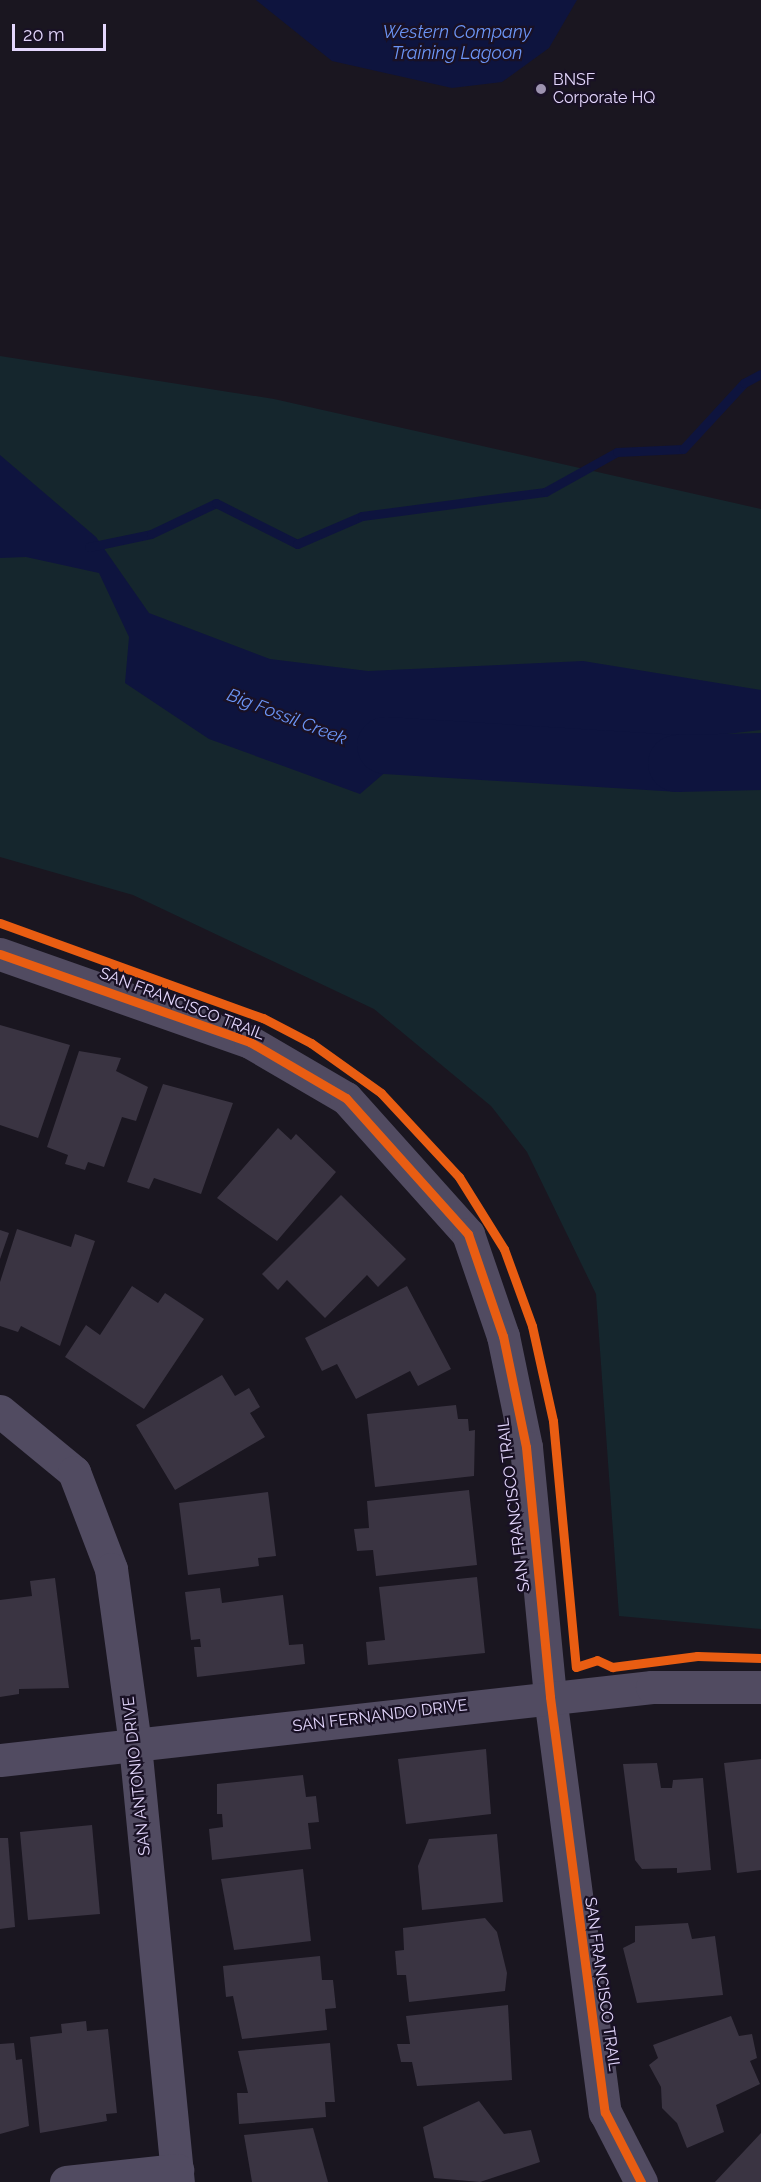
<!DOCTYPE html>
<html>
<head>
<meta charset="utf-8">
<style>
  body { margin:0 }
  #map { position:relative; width:761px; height:2182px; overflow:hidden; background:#1a1620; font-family:Raleway,sans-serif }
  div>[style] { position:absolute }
  .green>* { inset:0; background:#15262d }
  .water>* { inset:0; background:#0e143e }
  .stream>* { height:9px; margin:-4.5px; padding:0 4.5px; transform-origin:4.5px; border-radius:4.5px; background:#0e143e }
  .river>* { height:57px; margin:-28.5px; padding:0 28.5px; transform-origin:28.5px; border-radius:28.5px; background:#0e143e }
  .building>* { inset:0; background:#3a3442 }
  .minor>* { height:33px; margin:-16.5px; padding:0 16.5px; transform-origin:16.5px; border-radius:16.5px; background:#514b61 }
  .cycleway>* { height:9px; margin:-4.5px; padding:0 4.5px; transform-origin:4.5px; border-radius:4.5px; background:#e95d12 }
  .dots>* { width:16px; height:16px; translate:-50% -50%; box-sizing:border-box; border:3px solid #191125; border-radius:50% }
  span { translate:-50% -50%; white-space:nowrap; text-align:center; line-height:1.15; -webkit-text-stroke:4.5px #191125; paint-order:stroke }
  .poi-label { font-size:16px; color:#e4d7fd }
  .left { translate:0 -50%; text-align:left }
  .street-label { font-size:16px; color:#e4d7fd }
  .water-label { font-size:18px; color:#6c95f6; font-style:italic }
  .scale { position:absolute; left:12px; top:24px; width:94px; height:27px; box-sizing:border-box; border:3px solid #e4d7fd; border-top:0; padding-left:8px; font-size:18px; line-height:21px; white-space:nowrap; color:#e4d7fd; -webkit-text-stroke:4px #191125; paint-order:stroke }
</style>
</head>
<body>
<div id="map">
  <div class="green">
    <div style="clip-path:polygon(0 356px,274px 399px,761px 509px,761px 1629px,619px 1616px,596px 1294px,527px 1152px,491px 1106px,374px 1009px,133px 895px,0 857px)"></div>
  </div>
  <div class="water">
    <div style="clip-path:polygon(256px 0,577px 0,549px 48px,502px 82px,452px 88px,332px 61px)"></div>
    <div style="clip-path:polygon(0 455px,96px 537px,149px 613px,270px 659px,368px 671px,583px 661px,761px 690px,761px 730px,607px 748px,556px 738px,402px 758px,360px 794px,209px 739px,125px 683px,129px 637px,99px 573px,26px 557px,0 558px)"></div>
  </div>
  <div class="stream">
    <div style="left:89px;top:547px;width:63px;rotate:-11.8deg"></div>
    <div style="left:151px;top:534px;width:72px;rotate:-25.5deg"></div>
    <div style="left:216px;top:503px;width:91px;rotate:26.8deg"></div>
    <div style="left:297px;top:544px;width:71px;rotate:-23.3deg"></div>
    <div style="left:362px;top:516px;width:185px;rotate:-7.5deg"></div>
    <div style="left:545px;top:492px;width:82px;rotate:-29.1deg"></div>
    <div style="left:617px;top:452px;width:66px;rotate:-2.6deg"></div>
    <div style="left:683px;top:449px;width:90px;rotate:-47.3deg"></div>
    <div style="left:744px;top:383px;width:19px;rotate:-28deg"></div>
  </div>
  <div class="river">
    <div style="left:385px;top:745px;width:292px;rotate:3.5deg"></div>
    <div style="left:676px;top:763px;width:85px;rotate:-1.3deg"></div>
  </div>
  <div class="building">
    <div style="clip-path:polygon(0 1025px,70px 1045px,38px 1138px,0 1125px)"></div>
    <div style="clip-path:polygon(79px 1051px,121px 1058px,116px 1071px,148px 1087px,136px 1121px,122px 1117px,104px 1167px,88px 1162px,85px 1170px,65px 1164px,68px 1155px,47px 1147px)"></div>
    <div style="clip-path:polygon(163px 1084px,233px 1103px,201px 1194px,154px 1178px,149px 1189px,127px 1182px)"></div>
    <div style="clip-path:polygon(278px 1128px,291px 1140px,296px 1134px,336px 1172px,277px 1241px,217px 1198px)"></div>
    <div style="clip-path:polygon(341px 1195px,406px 1259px,378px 1287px,367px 1275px,325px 1318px,287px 1280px,278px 1290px,262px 1274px)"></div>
    <div style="clip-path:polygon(17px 1229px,71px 1247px,75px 1234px,95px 1241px,60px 1346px,21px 1326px,18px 1332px,0 1326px,0 1282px)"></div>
    <div style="clip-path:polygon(0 1230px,9px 1233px,0 1259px)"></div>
    <div style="clip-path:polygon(132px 1286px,158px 1303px,165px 1293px,204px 1319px,144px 1409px,65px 1357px,86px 1325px,100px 1335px)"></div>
    <div style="clip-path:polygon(407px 1286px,451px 1369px,418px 1386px,410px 1371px,356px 1399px,337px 1364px,322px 1371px,305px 1338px)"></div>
    <div style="clip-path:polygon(222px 1375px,235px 1396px,249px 1388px,260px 1407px,250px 1413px,265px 1437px,175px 1490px,136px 1425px)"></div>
    <div style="clip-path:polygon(456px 1405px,458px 1419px,468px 1419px,469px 1431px,475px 1430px,474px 1476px,375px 1487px,367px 1414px)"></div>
    <div style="clip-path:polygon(469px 1490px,477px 1565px,376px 1576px,373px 1550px,357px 1551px,354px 1529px,369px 1528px,367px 1501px)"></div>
    <div style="clip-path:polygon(268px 1492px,276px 1556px,258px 1558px,259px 1566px,188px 1575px,179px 1503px)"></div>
    <div style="clip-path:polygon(477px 1577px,485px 1653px,368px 1665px,366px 1642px,385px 1640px,379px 1587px)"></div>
    <div style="clip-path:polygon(55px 1578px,69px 1688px,19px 1689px,19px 1694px,0 1697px,0 1600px,32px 1596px,30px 1581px)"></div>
    <div style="clip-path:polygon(220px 1588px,222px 1603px,283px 1595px,289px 1645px,303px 1644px,305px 1664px,197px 1677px,194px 1647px,201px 1647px,200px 1639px,191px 1640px,185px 1592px)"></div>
    <div style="clip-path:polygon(486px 1749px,491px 1814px,406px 1824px,398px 1759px)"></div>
    <div style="clip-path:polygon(761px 1759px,761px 1870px,737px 1873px,724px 1763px)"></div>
    <div style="clip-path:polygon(657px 1763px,661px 1788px,672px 1788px,673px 1780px,703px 1778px,711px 1870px,677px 1873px,677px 1868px,642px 1869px,635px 1860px,623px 1764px)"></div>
    <div style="clip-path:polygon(303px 1775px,306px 1797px,316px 1796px,319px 1822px,308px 1823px,311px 1849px,212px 1860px,209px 1829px,223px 1827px,222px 1814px,217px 1814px,217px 1784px)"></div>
    <div style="clip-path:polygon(92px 1825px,100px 1914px,28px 1920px,20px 1832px)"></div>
    <div style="clip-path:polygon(497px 1834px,503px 1902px,422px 1910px,418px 1866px,429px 1839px)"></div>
    <div style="clip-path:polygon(0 1838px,8px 1838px,15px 1927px,0 1929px)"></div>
    <div style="clip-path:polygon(303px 1869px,311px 1941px,234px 1950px,221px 1879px)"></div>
    <div style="clip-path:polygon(485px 1918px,497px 1932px,507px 1973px,505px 1991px,409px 2002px,406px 1975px,397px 1975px,395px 1951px,404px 1950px,403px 1928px)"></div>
    <div style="clip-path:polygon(688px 1923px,692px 1939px,715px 1936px,723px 1995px,637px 2003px,623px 1948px,635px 1942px,635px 1926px)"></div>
    <div style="clip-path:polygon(320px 1956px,322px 1980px,333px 1980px,336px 2008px,325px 2009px,327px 2030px,242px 2039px,233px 1996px,226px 1997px,223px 1966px)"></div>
    <div style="clip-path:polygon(508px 2005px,512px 2080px,417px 2086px,412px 2062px,401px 2062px,397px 2044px,410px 2044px,406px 2016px)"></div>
    <div style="clip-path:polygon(731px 2016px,739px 2036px,752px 2034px,757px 2058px,750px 2061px,760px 2084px,716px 2105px,724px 2132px,687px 2148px,677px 2123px,662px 2108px,661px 2087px,649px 2065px,658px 2058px,653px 2045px)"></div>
    <div style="clip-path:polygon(86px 2021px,87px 2031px,108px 2029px,117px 2113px,106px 2114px,107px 2121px,40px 2133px,30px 2037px,62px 2033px,61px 2024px)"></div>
    <div style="clip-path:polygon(14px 2043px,16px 2060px,22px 2059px,29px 2126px,0 2134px,0 2044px)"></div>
    <div style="clip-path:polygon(330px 2043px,335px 2102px,325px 2102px,326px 2117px,239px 2124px,237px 2093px,248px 2093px,238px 2051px)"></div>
    <div style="clip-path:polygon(479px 2101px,504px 2134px,531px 2130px,540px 2162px,480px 2182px,434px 2178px,423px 2127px)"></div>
    <div style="clip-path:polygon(313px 2128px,328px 2182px,252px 2182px,244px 2135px)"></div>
    <div style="clip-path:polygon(761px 2133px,761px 2182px,715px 2182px)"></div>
  </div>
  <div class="minor">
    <div style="left:0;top:954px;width:265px;rotate:19.4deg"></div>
    <div style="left:250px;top:1042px;width:111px;rotate:30.3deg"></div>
    <div style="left:346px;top:1098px;width:183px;rotate:48.1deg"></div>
    <div style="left:468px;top:1234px;width:108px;rotate:71.1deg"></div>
    <div style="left:503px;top:1336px;width:113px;rotate:78.3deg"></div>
    <div style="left:526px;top:1447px;width:251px;rotate:84.5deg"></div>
    <div style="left:550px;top:1697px;width:419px;rotate:82.5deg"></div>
    <div style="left:605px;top:2112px;width:79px;rotate:62.8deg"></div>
    <div style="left:0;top:1411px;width:96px;rotate:39.5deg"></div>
    <div style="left:74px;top:1472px;width:104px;rotate:69.1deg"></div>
    <div style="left:111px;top:1569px;width:178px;rotate:82.2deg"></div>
    <div style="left:135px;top:1745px;width:439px;rotate:84.4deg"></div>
    <div style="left:0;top:1760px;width:656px;rotate:-6.39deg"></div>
    <div style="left:652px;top:1687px;width:109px"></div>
    <div style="left:66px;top:2182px;width:112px;rotate:-6.2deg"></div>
  </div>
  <div class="cycleway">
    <div style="left:0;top:923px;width:280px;rotate:19.9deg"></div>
    <div style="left:263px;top:1018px;width:54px;rotate:27.5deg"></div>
    <div style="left:311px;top:1043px;width:86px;rotate:35.5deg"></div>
    <div style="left:381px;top:1093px;width:115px;rotate:47.1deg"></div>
    <div style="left:459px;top:1177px;width:85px;rotate:58deg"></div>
    <div style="left:504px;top:1249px;width:82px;rotate:70deg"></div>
    <div style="left:532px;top:1326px;width:97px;rotate:77.5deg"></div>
    <div style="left:553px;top:1421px;width:247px;rotate:84.7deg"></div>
    <div style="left:576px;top:1667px;width:22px;rotate:-18deg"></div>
    <div style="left:597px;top:1660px;width:17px;rotate:25deg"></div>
    <div style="left:612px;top:1667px;width:86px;rotate:-7.4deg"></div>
    <div style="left:697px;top:1656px;width:64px;rotate:1.8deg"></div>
    <div style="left:0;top:954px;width:265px;rotate:19.4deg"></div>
    <div style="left:250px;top:1042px;width:111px;rotate:30.3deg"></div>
    <div style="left:346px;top:1098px;width:183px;rotate:48.1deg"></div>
    <div style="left:468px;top:1234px;width:108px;rotate:71.1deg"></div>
    <div style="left:503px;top:1336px;width:113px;rotate:78.3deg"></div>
    <div style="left:526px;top:1447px;width:251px;rotate:84.5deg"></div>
    <div style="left:550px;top:1697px;width:419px;rotate:82.5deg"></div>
    <div style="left:605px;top:2112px;width:79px;rotate:62.8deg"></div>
  </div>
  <div class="dots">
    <div style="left:541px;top:89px;background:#9d93b0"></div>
  </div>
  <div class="poi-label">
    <span class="left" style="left:553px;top:89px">BNSF<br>Corporate HQ</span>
  </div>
  <div class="street-label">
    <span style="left:182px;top:1004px;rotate:21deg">SAN FRANCISCO TRAIL</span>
    <span style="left:514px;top:1505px;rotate:-97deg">SAN FRANCISCO TRAIL</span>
    <span style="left:380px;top:1716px;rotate:-7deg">SAN FERNANDO DRIVE</span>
    <span style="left:137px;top:1776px;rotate:-96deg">SAN ANTONIO DRIVE</span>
    <span style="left:602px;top:1984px;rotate:82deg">SAN FRANCISCO TRAIL</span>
  </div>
  <div class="water-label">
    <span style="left:457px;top:43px">Western Company<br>Training Lagoon</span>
    <span style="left:287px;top:717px;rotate:21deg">Big Fossil Creek</span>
  </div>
  <div class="scale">20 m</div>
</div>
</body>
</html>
